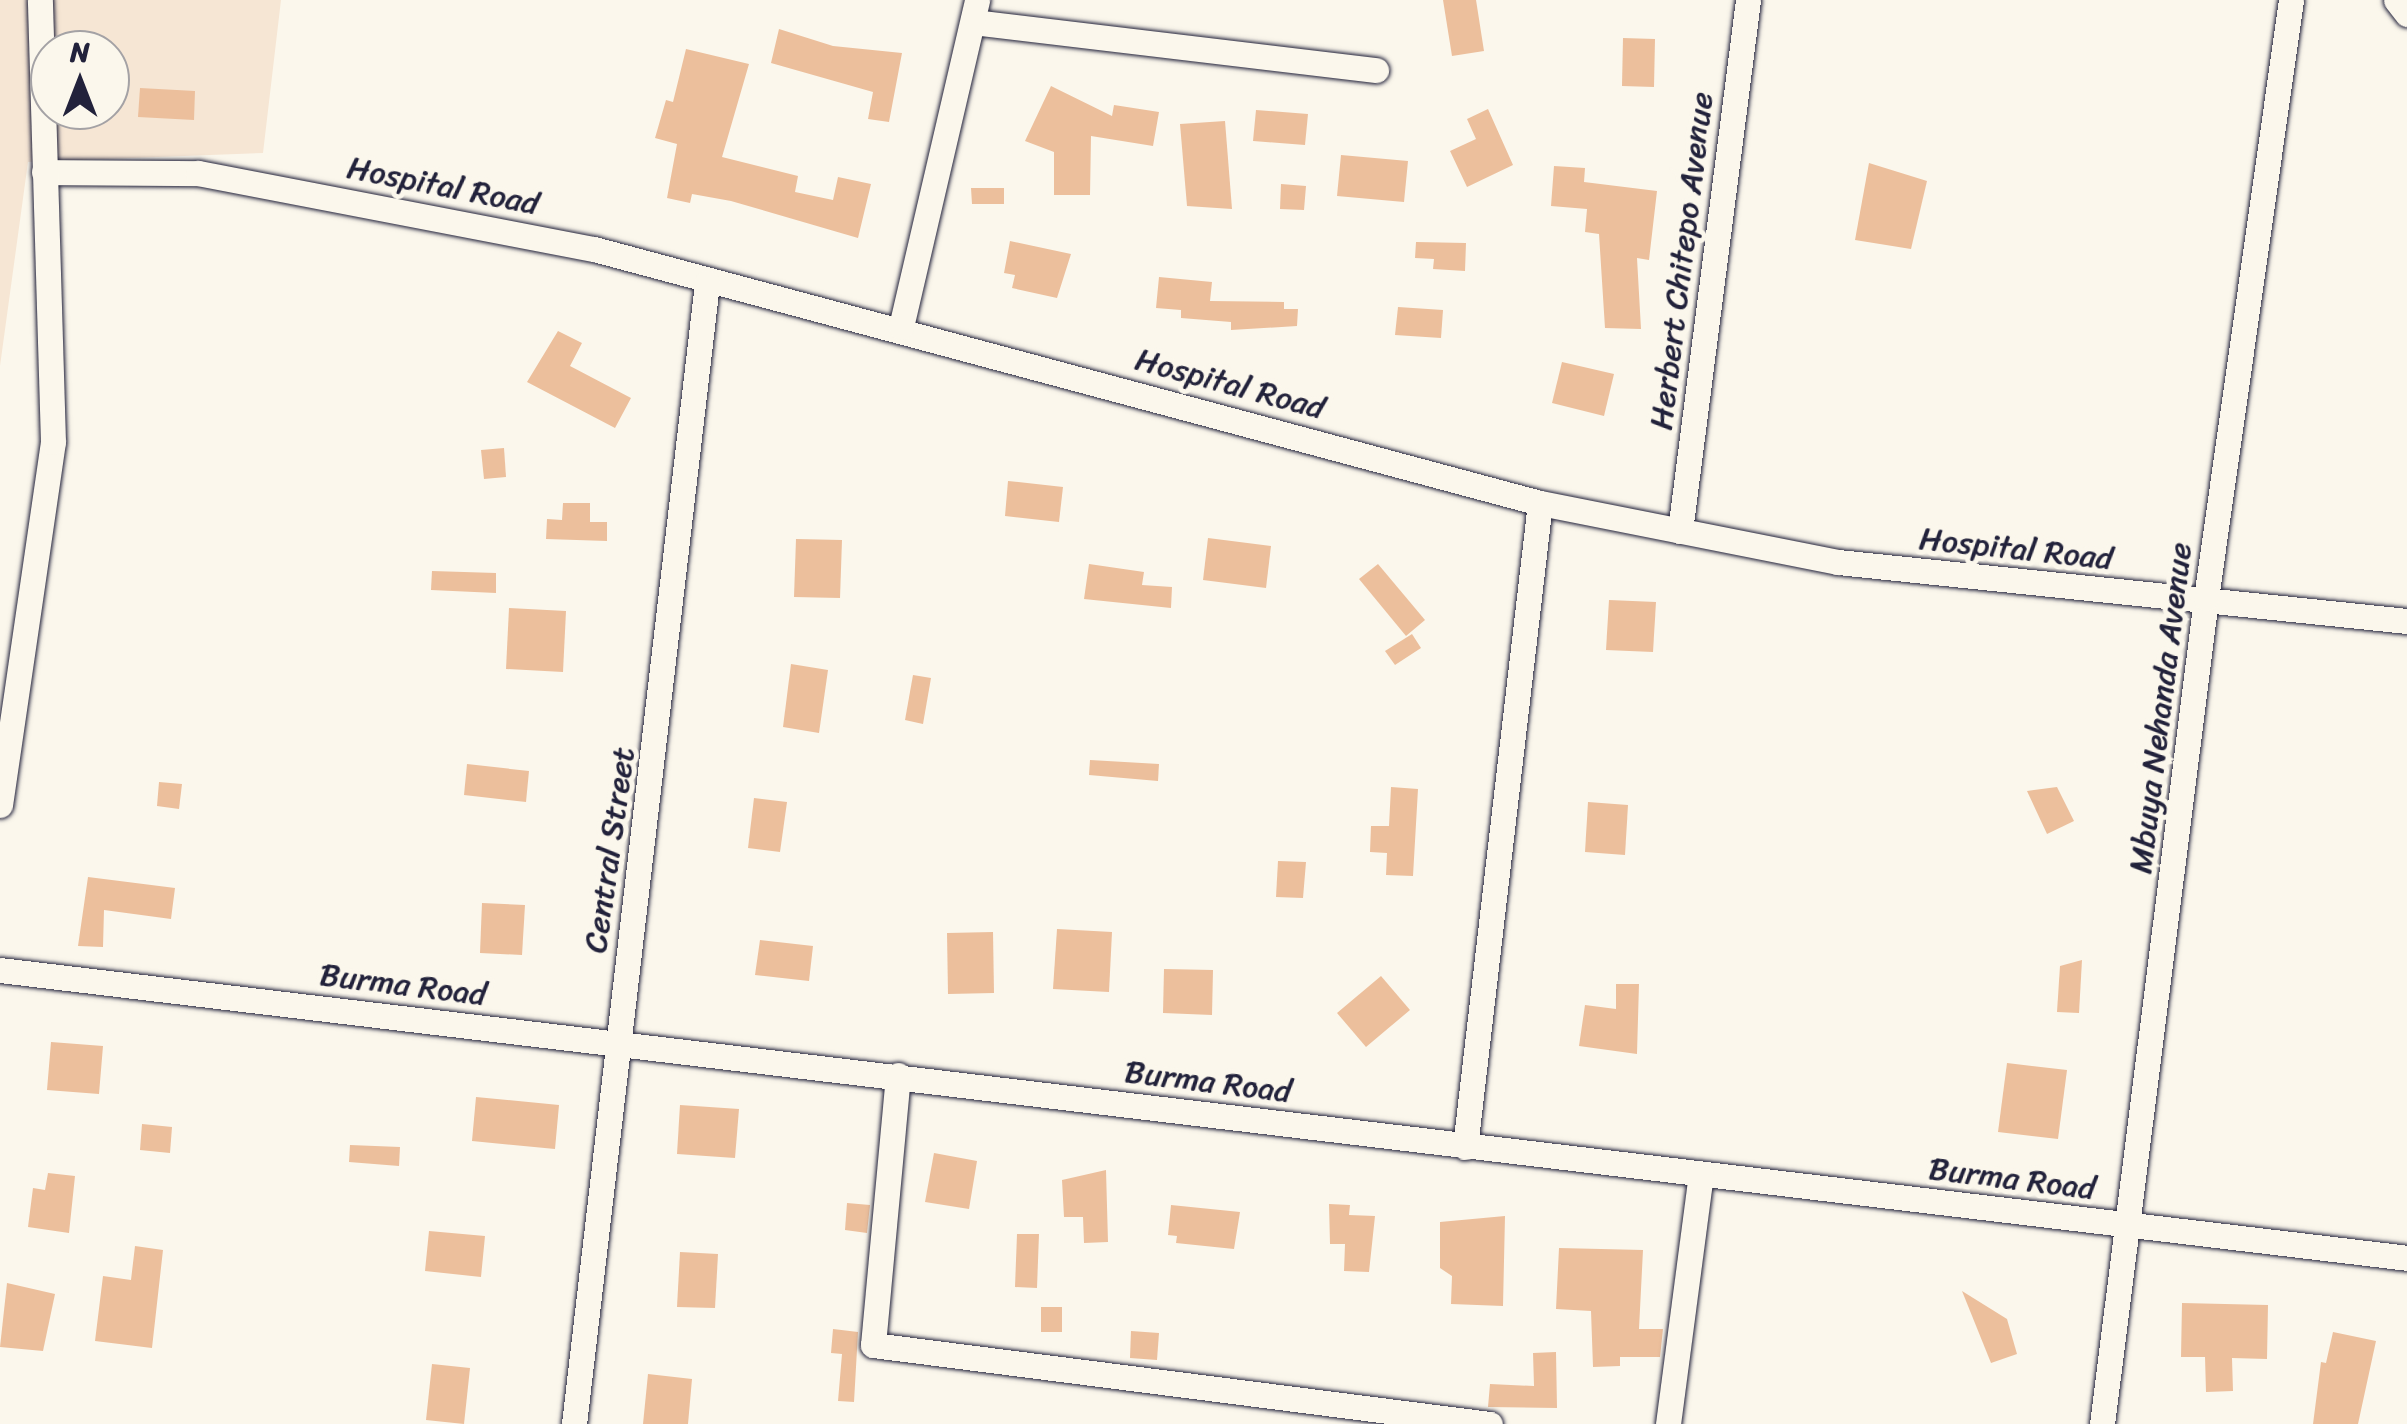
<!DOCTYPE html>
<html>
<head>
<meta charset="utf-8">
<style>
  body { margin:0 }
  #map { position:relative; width:2407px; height:1424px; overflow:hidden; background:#fbf7ec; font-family:Sriracha,sans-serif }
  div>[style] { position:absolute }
  .built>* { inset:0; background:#f6e6d4 }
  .building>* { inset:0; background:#ecbf9c }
  .roads { filter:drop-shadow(0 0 2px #22223b) drop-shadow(0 0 2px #22223b) }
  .minor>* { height:25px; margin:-12.5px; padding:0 12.5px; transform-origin:12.5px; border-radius:12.5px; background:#fbf7ec }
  span { translate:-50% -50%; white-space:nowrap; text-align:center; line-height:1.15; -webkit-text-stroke:10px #fbf7ec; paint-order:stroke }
  .street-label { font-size:32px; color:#22223b }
  .north { position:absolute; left:30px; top:30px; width:100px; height:100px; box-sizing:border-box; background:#fbf7ec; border:2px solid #a4a2a5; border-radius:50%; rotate:0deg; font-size:28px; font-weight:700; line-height:40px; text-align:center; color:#22223b }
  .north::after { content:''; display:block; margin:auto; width:35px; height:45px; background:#22223b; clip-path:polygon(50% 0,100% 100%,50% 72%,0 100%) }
</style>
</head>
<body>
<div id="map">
  <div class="built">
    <div style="clip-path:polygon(evenodd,0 0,281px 0,263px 153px,28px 162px,0 366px,0 0,50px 50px,110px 50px,110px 110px,50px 110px,50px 50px)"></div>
  </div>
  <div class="building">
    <div style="clip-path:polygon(1443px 0,1476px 0,1484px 51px,1452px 56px)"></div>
    <div style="clip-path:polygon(779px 29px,833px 46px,902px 53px,889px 122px,868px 119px,873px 92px,771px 63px)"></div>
    <div style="clip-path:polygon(1623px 38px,1655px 39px,1654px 87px,1622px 86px)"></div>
    <div style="clip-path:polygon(686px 49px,749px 64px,722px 157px,798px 176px,795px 192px,833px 200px,838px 177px,871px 184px,858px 238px,731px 201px,692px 194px,690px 203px,667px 198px,677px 144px,655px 138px,666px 100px,673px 102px)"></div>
    <div style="clip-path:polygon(1051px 86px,1112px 116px,1114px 105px,1159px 112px,1153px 146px,1091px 136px,1090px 195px,1054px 195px,1054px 152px,1025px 141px)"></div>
    <div style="clip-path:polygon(140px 88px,195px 91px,194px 120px,138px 117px)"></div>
    <div style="clip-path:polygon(1488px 109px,1513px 165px,1467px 187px,1450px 151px,1476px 139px,1467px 119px)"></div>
    <div style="clip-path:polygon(1256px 110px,1308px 114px,1305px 145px,1253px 141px)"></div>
    <div style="clip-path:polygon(1225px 121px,1232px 209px,1187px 206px,1180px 124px)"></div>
    <div style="clip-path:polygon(1341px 155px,1408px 161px,1404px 202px,1337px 196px)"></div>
    <div style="clip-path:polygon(1869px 163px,1927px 181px,1911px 249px,1855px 240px)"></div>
    <div style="clip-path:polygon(1554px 166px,1585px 168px,1584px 182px,1657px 191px,1649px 260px,1637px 258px,1641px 329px,1605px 328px,1599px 234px,1585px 232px,1587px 209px,1551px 206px)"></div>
    <div style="clip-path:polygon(1281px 184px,1306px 186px,1304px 210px,1280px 209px)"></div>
    <div style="clip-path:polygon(971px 188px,1004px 188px,1004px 204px,972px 204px)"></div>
    <div style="clip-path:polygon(1010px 241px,1071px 254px,1057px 298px,1012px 288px,1015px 275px,1004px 273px)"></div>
    <div style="clip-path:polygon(1416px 242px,1466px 243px,1465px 271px,1433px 269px,1434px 259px,1415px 258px)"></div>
    <div style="clip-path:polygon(1159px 277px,1212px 282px,1210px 301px,1284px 302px,1284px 309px,1298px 309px,1297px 326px,1231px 330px,1231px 322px,1181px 318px,1181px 310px,1156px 308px)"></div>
    <div style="clip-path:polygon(1398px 307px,1443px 310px,1441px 338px,1395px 335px)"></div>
    <div style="clip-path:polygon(558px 331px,582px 343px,570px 366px,631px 398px,615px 428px,527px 382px)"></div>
    <div style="clip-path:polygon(1562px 362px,1614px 374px,1604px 416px,1552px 403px)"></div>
    <div style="clip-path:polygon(504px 448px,506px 477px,484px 479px,481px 450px)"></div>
    <div style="clip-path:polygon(1008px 481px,1063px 487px,1059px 522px,1005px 516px)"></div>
    <div style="clip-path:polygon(563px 503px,590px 503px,590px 522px,607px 522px,607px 541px,546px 539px,547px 519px,562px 520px)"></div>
    <div style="clip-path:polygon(1208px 538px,1271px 546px,1266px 588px,1203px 580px)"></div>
    <div style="clip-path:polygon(796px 539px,842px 540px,840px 598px,794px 597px)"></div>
    <div style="clip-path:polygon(1089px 564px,1144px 572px,1142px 585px,1172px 587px,1171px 608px,1084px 599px)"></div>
    <div style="clip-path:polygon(1378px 564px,1425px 620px,1406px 636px,1359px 579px)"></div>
    <div style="clip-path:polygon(432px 571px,496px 573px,496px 593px,431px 590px)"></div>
    <div style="clip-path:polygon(1609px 600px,1656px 602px,1653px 652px,1606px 650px)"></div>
    <div style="clip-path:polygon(509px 608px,566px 611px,563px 672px,506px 669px)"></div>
    <div style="clip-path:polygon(1412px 634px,1421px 648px,1395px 665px,1385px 651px)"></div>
    <div style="clip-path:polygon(791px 664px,828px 670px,819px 733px,783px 727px)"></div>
    <div style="clip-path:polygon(913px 675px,931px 678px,923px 724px,905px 720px)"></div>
    <div style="clip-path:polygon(1090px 760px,1159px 764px,1158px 781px,1089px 775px)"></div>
    <div style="clip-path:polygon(467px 764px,529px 771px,526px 802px,464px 795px)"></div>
    <div style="clip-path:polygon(159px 782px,182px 784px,179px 809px,157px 806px)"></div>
    <div style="clip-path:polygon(1391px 787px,1418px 789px,1413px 876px,1386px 875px,1387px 853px,1370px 852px,1371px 826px,1389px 826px)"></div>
    <div style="clip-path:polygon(2057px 787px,2074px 821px,2047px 834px,2027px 791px)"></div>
    <div style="clip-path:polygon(754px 798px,787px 802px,780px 852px,748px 848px)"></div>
    <div style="clip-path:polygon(1588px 802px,1628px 805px,1625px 855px,1585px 852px)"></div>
    <div style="clip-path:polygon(1278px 861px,1306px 862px,1303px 898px,1276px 897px)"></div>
    <div style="clip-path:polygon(88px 877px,175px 888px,171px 919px,104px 910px,103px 947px,78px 946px)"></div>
    <div style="clip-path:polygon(482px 903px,525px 905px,522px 955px,480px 953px)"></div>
    <div style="clip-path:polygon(1057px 929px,1112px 932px,1109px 992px,1053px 989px)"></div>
    <div style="clip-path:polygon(993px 932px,994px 993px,948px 994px,947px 933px)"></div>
    <div style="clip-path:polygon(760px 940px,813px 946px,809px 981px,755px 975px)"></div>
    <div style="clip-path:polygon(2082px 960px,2079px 1013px,2057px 1012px,2060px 966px)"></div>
    <div style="clip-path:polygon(1164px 969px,1213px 970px,1212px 1015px,1163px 1013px)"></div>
    <div style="clip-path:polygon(1381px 976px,1410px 1010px,1366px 1047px,1337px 1013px)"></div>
    <div style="clip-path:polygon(1616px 984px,1639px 984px,1637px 1054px,1579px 1046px,1585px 1005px,1616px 1009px)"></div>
    <div style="clip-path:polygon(51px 1042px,103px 1046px,99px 1094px,47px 1090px)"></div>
    <div style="clip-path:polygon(2007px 1063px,2067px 1070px,2058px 1139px,1998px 1132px)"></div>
    <div style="clip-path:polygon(476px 1097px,559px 1105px,555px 1149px,472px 1141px)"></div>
    <div style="clip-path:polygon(680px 1105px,739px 1109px,735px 1158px,677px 1154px)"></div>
    <div style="clip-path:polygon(142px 1124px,172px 1127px,170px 1153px,140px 1150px)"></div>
    <div style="clip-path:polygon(350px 1145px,400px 1147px,399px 1166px,349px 1162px)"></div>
    <div style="clip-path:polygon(934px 1153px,977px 1161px,969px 1209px,925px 1202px)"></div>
    <div style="clip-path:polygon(1106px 1170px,1108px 1242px,1084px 1243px,1083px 1217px,1064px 1217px,1062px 1180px)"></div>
    <div style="clip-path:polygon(48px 1173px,75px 1176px,69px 1233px,28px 1227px,33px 1188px,45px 1190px)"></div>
    <div style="clip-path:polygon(847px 1203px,870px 1205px,867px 1233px,845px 1230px)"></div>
    <div style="clip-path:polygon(1329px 1204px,1350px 1205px,1349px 1215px,1375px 1216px,1369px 1272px,1344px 1271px,1345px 1244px,1330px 1244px)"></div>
    <div style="clip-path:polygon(1171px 1205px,1240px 1212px,1234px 1249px,1176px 1243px,1177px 1236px,1168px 1235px)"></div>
    <div style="clip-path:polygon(1505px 1216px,1503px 1306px,1451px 1304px,1452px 1276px,1440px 1268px,1440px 1222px)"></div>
    <div style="clip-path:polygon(429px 1231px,485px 1236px,481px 1277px,425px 1271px)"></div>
    <div style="clip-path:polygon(1017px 1234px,1039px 1234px,1037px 1288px,1015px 1287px)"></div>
    <div style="clip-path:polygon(135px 1246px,163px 1250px,152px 1348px,95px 1341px,103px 1276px,131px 1280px)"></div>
    <div style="clip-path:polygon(1559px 1248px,1643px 1250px,1639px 1329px,1663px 1329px,1660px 1357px,1620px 1357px,1620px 1366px,1593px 1367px,1591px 1311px,1556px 1309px)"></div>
    <div style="clip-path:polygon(680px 1252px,718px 1254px,715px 1308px,677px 1307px)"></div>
    <div style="clip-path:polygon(7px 1283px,55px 1294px,43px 1351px,0 1347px)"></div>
    <div style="clip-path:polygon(1962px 1291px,2007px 1319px,2017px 1354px,1991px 1363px)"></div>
    <div style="clip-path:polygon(2182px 1303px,2268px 1305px,2267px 1359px,2232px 1358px,2233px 1391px,2206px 1392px,2205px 1357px,2181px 1357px)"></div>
    <div style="clip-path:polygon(1041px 1307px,1062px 1307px,1062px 1332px,1041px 1332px)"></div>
    <div style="clip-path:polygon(833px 1329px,858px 1332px,854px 1402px,838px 1401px,842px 1354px,831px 1353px)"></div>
    <div style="clip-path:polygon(1131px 1331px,1159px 1333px,1157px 1360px,1130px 1358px)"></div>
    <div style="clip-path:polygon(2333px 1332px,2376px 1341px,2358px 1424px,2313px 1424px,2321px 1362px,2326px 1363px)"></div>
    <div style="clip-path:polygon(1556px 1352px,1557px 1408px,1488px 1407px,1490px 1384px,1534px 1386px,1533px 1353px)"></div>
    <div style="clip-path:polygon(432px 1364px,470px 1368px,464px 1424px,426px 1420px)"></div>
    <div style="clip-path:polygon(648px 1374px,692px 1379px,688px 1424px,643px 1424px)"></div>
  </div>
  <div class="roads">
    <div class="minor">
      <div style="left:2396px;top:0;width:18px;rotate:52deg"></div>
      <div style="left:973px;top:22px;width:406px;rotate:6.8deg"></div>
      <div style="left:44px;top:172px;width:154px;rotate:0.4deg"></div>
      <div style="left:198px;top:173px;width:403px;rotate:10.9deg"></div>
      <div style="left:594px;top:249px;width:980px;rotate:15.03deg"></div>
      <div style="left:1540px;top:503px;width:304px;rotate:11.2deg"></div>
      <div style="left:1838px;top:562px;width:572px;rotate:5.92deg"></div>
      <div style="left:901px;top:327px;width:336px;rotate:-76.9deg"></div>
      <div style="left:1680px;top:531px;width:535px;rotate:-82.7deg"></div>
      <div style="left:0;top:805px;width:367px;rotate:-81.7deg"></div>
      <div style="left:53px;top:442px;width:442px;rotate:-91.7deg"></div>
      <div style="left:0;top:970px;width:2424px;rotate:6.82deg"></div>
      <div style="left:898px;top:1075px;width:271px;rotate:95.3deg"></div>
      <div style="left:873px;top:1345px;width:622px;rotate:7.3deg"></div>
      <div style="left:1465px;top:1147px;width:648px;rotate:-83.36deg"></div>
      <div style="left:574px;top:1424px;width:1149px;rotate:-83.35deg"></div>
      <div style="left:1668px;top:1424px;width:251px;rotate:-82.5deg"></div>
      <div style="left:2102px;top:1424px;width:833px;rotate:-82.82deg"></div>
      <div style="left:2206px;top:598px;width:604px;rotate:-81.91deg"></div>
    </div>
  </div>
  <div class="street-label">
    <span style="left:443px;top:186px;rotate:11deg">Hospital Road</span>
    <span style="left:1682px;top:261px;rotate:-83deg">Herbert Chitepo Avenue</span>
    <span style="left:1230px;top:384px;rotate:15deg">Hospital Road</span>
    <span style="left:2016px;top:549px;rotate:6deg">Hospital Road</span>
    <span style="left:2161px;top:708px;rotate:-83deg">Mbuya Nehanda Avenue</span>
    <span style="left:610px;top:850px;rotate:-82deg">Central Street</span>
    <span style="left:403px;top:985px;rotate:7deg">Burma Road</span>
    <span style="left:1208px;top:1082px;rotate:7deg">Burma Road</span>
    <span style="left:2012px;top:1179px;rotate:7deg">Burma Road</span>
  </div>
  <div class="north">N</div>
</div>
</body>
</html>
